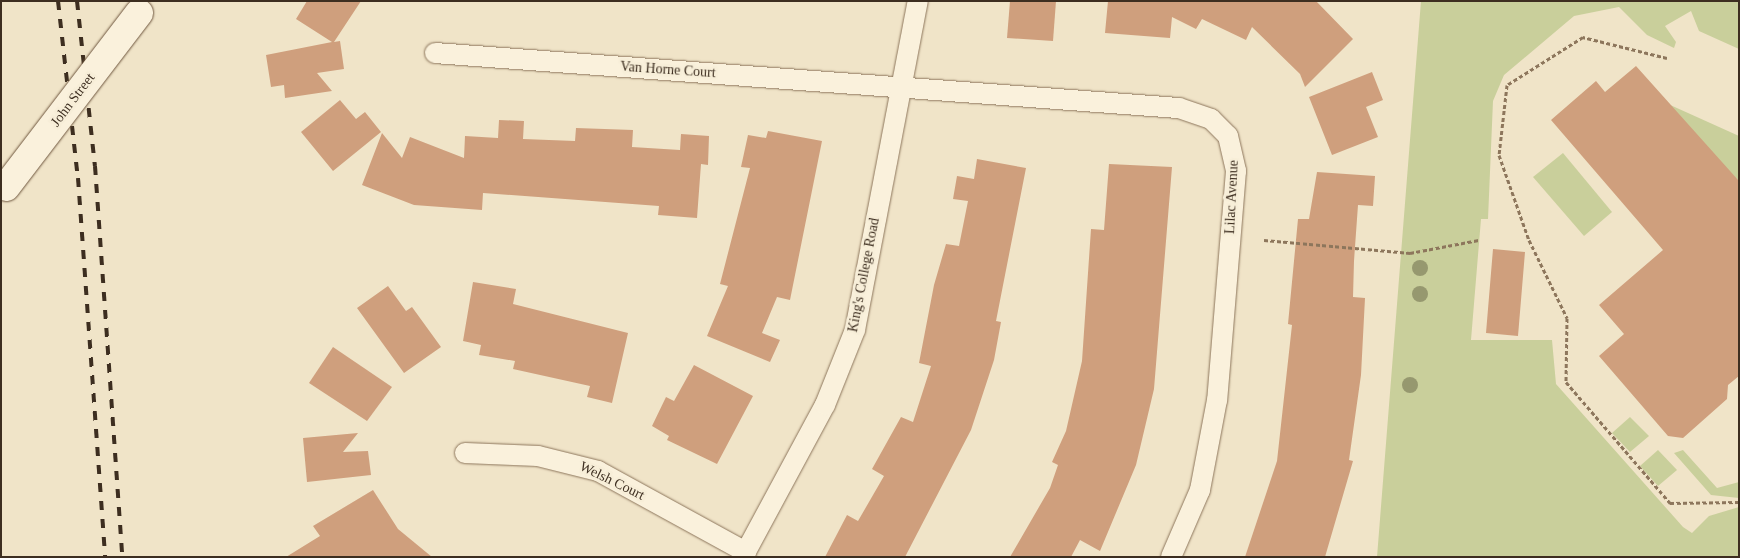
<!DOCTYPE html>
<html>
<head>
<meta charset="utf-8">
<style>
  body { margin:0 }
  #map { position:relative; width:1740px; height:558px; overflow:hidden; background:#f0e4c8; font-family:"Times New Roman",serif }
  div>[style] { position:absolute }
  .green>* { inset:0; background:#c9cf9b }
  .building>* { inset:0; background:#cf9f7d }
  .path>* { height:3px; margin-top:-1.5px; transform-origin:0; background:repeating-linear-gradient(90deg,#8d765c 0 4px,transparent 0 6.5px) }
  .roads { filter:drop-shadow(0 0 1px #8d765c) drop-shadow(0 0 1px #8d765c) }
  .street>* { height:20px; margin:-10px; padding:0 10px; transform-origin:10px; border-radius:10px; background:#faf1dc }
  .rail>* { height:4px; margin-top:-2px; transform-origin:0; background:repeating-linear-gradient(90deg,#3d2e20 0 9px,transparent 0 18px) }
  .bridges { filter:drop-shadow(0 0 1px #6f573f) drop-shadow(0 0 1px #6f573f) }
  .secondary-bridge>* { height:28px; margin:-14px; padding:0 14px; transform-origin:14px; border-radius:14px; background:#faf1dc }
  .trees>* { width:16px; height:16px; margin:-8px; border-radius:50%; background:#96986f }
  span { translate:-50% -50%; white-space:nowrap; text-align:center; line-height:1.15; -webkit-text-stroke:5px #f7eed8; paint-order:stroke }
  .street-label { font-size:14px; color:#3d2e20 }
  .frame { position:absolute; inset:0; border:2px solid #3d2e20; pointer-events:none }
</style>
</head>
<body>
<div id="map">
  <div class="green">
    <div style="clip-path:polygon(1421px 1px,1739px 1px,1739px 49px,1699px 31px,1691px 11px,1665px 26px,1676px 42px,1674px 48px,1647px 35px,1619px 7px,1574px 16px,1504px 75px,1493px 101px,1488px 219px,1481px 219px,1471px 340px,1552px 340px,1556px 384px,1683px 527px,1692px 533px,1709px 516px,1739px 507px,1739px 557px,1377px 557px)"></div>
    <div style="clip-path:polygon(1668px 104px,1739px 136px,1739px 181px,1718px 161px)"></div>
    <div style="clip-path:polygon(1563px 153px,1612px 212px,1584px 236px,1533px 177px)"></div>
    <div style="clip-path:polygon(1630px 417px,1649px 436px,1630px 452px,1612px 433px)"></div>
    <div style="clip-path:polygon(1658px 450px,1677px 470px,1658px 486px,1640px 466px)"></div>
    <div style="clip-path:polygon(1683px 450px,1717px 488px,1739px 482px,1739px 498px,1711px 495px,1674px 453px)"></div>
  </div>
  <div class="building">
    <div style="clip-path:polygon(307px 1px,361px 1px,334px 42px,340px 41px,344px 69px,317px 73px,332px 91px,285px 98px,284px 85px,271px 87px,266px 55px,332px 42px,296px 19px)"></div>
    <div style="clip-path:polygon(1010px 1px,1056px 1px,1053px 41px,1007px 38px)"></div>
    <div style="clip-path:polygon(1108px 1px,1316px 1px,1353px 39px,1305px 87px,1300px 74px,1252px 27px,1246px 40px,1202px 19px,1196px 29px,1172px 17px,1170px 38px,1105px 33px)"></div>
    <div style="clip-path:polygon(1636px 66px,1739px 181px,1739px 376px,1728px 385px,1727px 399px,1683px 438px,1668px 436px,1599px 356px,1624px 334px,1599px 305px,1663px 250px,1551px 120px,1596px 81px,1605px 92px)"></div>
    <div style="clip-path:polygon(1372px 72px,1383px 100px,1366px 107px,1378px 137px,1332px 155px,1309px 97px)"></div>
    <div style="clip-path:polygon(340px 100px,356px 119px,365px 112px,381px 132px,333px 171px,301px 132px)"></div>
    <div style="clip-path:polygon(499px 120px,524px 121px,523px 139px,575px 141px,576px 128px,633px 130px,632px 147px,680px 150px,681px 134px,709px 136px,708px 165px,701px 164px,697px 218px,658px 215px,659px 206px,483px 193px,482px 210px,414px 205px,362px 185px,382px 133px,402px 158px,410px 137px,464px 158px,465px 136px,498px 138px)"></div>
    <div style="clip-path:polygon(768px 131px,822px 141px,790px 300px,777px 297px,762px 333px,780px 340px,770px 362px,707px 336px,728px 286px,720px 284px,750px 168px,741px 167px,748px 135px,766px 138px)"></div>
    <div style="clip-path:polygon(977px 159px,1026px 168px,996px 321px,1001px 322px,994px 360px,971px 430px,905px 557px,825px 557px,847px 515px,858px 521px,884px 476px,872px 469px,901px 417px,913px 422px,931px 366px,919px 363px,934px 285px,946px 244px,959px 246px,968px 201px,953px 199px,957px 176px,974px 179px)"></div>
    <div style="clip-path:polygon(1109px 164px,1172px 167px,1154px 389px,1136px 465px,1100px 551px,1080px 540px,1071px 557px,1010px 557px,1050px 488px,1058px 465px,1052px 462px,1066px 431px,1082px 361px,1091px 229px,1104px 230px)"></div>
    <div style="clip-path:polygon(1317px 172px,1375px 176px,1373px 206px,1358px 205px,1354px 261px,1353px 297px,1365px 298px,1361px 375px,1349px 460px,1353px 461px,1325px 557px,1245px 557px,1277px 461px,1292px 325px,1288px 324px,1298px 219px,1309px 219px)"></div>
    <div style="clip-path:polygon(1493px 249px,1525px 252px,1518px 336px,1486px 333px)"></div>
    <div style="clip-path:polygon(473px 282px,516px 289px,513px 304px,628px 333px,612px 403px,587px 397px,590px 386px,513px 369px,515px 361px,479px 355px,481px 345px,463px 341px)"></div>
    <div style="clip-path:polygon(388px 286px,406px 311px,412px 307px,441px 347px,404px 373px,357px 308px)"></div>
    <div style="clip-path:polygon(333px 347px,392px 387px,367px 421px,309px 383px)"></div>
    <div style="clip-path:polygon(694px 365px,753px 396px,717px 464px,667px 440px,669px 436px,652px 426px,666px 397px,674px 401px)"></div>
    <div style="clip-path:polygon(358px 433px,343px 452px,368px 451px,371px 475px,307px 482px,303px 438px)"></div>
    <div style="clip-path:polygon(373px 490px,398px 529px,432px 557px,286px 557px,320px 536px,313px 526px)"></div>
  </div>
  <div class="path">
    <div style="left:1667px;top:58px;width:87px;rotate:-166deg"></div>
    <div style="left:1583px;top:37px;width:90px;rotate:147.7deg"></div>
    <div style="left:1507px;top:85px;width:70px;rotate:96.5deg"></div>
    <div style="left:1499px;top:155px;width:90px;rotate:70.6deg"></div>
    <div style="left:1529px;top:240px;width:87px;rotate:64deg"></div>
    <div style="left:1567px;top:318px;width:64px;rotate:90.9deg"></div>
    <div style="left:1566px;top:382px;width:160px;rotate:49.3deg"></div>
    <div style="left:1670px;top:503px;width:69px;rotate:-0.8deg"></div>
    <div style="left:1264px;top:240px;width:147px;rotate:5.1deg"></div>
    <div style="left:1410px;top:253px;width:70px;rotate:-10.7deg"></div>
  </div>
  <div class="roads">
    <div class="street">
      <div style="left:435px;top:53px;width:746px;rotate:4.23deg"></div>
      <div style="left:1179px;top:108px;width:34px;rotate:19deg"></div>
      <div style="left:1211px;top:119px;width:24px;rotate:45deg"></div>
      <div style="left:1228px;top:136px;width:36px;rotate:77deg"></div>
      <div style="left:1236px;top:171px;width:230px;rotate:94.7deg"></div>
      <div style="left:1217px;top:400px;width:92px;rotate:100.7deg"></div>
      <div style="left:1200px;top:490px;width:73px;rotate:113.4deg"></div>
      <div style="left:465px;top:453px;width:73px;rotate:2.4deg"></div>
      <div style="left:538px;top:456px;width:62px;rotate:14deg"></div>
      <div style="left:598px;top:471px;width:169px;rotate:28.7deg"></div>
      <div style="left:743px;top:557px;width:173px;rotate:-61.7deg"></div>
      <div style="left:825px;top:405px;width:81px;rotate:-68.2deg"></div>
      <div style="left:855px;top:330px;width:335px;rotate:-79.2deg"></div>
    </div>
  </div>
  <div class="rail">
    <div style="left:58px;top:1px;width:178px;rotate:83.6deg"></div>
    <div style="left:78px;top:178px;width:380px;rotate:85.9deg"></div>
    <div style="left:77px;top:1px;width:166px;rotate:83.8deg"></div>
    <div style="left:95px;top:166px;width:392px;rotate:86deg"></div>
  </div>
  <div class="bridges">
    <div class="secondary-bridge">
      <div style="left:6px;top:187px;width:219px;rotate:-52.6deg"></div>
    </div>
  </div>
  <div class="trees">
    <div style="left:1420px;top:268px"></div>
    <div style="left:1420px;top:294px"></div>
    <div style="left:1410px;top:385px"></div>
  </div>
  <div class="street-label">
    <span style="left:668px;top:70px;rotate:4deg">Van Horne Court</span>
    <span style="left:73px;top:100px;rotate:-53deg">John Street</span>
    <span style="left:1232px;top:197px;rotate:-87deg">Lilac Avenue</span>
    <span style="left:864px;top:275px;rotate:-79deg">King's College Road</span>
    <span style="left:612px;top:481px;rotate:26deg">Welsh Court</span>
  </div>
  <div class="frame"></div>
</div>
</body>
</html>
